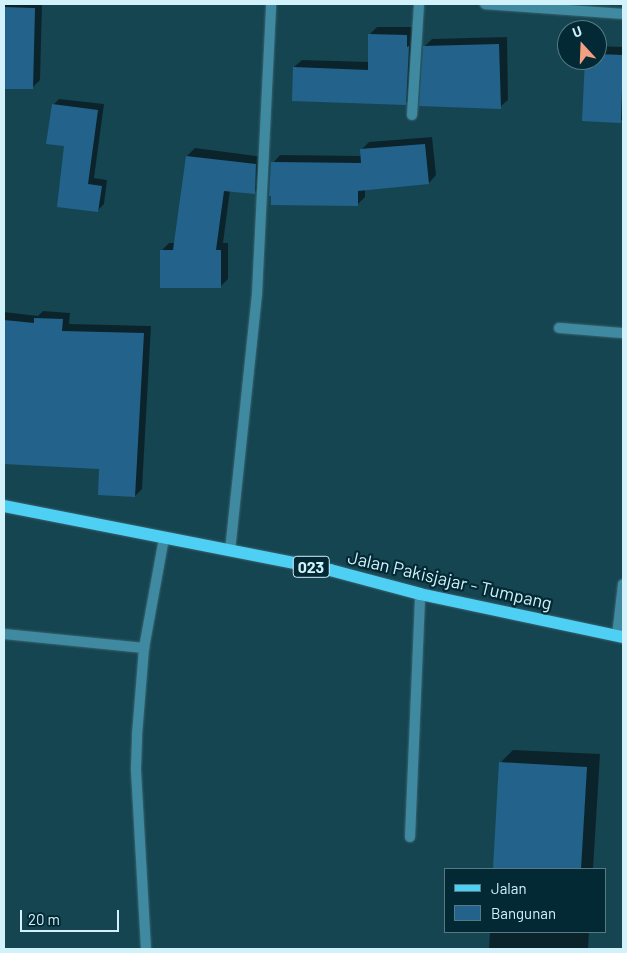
<!DOCTYPE html>
<html>
<head>
<meta charset="utf-8">
<style>
  body { margin:0 }
  #map { position:relative; width:627px; height:953px; overflow:hidden; background:#164552; font-family:Barlow,sans-serif }
  div>[style] { position:absolute }
  .shadow>* { inset:0; background:#0007 }
  .building>* { inset:0; background:#23638b }
  .roads { filter:drop-shadow(0 0 1px #386470) drop-shadow(0 0 1px #386470) }
  .lane>* { height:10px; margin:-5px; padding:0 5px; transform-origin:5px; border-radius:5px; background:#3f8aa1 }
  .street>* { height:10px; margin:-5px; padding:0 5px; transform-origin:5px; border-radius:5px; background:#3f8aa1 }
  .primary>* { height:12px; margin:-6px; padding:0 6px; transform-origin:6px; border-radius:6px; background:#4ed0f5 }
  span { translate:-50% -50%; white-space:nowrap; text-align:center; line-height:1.15; -webkit-text-stroke:4.5px #032a34; paint-order:stroke }
  .shield-label span { padding:1px 4px; background:#032a34; border:1px solid; border-radius:4px; -webkit-text-stroke-width:0 }
  .shield-label { font-size:16px; color:#d1f1fb; font-weight:700 }
  .street-label { font-size:18px; color:#d1f1fb }
  .frame { position:absolute; inset:0; border:5px solid #d1f1fb; pointer-events:none }
  .legend { position:absolute; left:444px; top:868px; width:162px; height:65px; box-sizing:border-box; background:#032a34; border:1px solid #557a84; margin:0; padding:6px 9px; list-style:none; font-size:15px; color:#d1f1fb }
  .legend li { display:flex; align-items:center; gap:10px; height:25px }
  .legend b { width:25px; border:1px solid #557a84 }
  .north { position:absolute; left:557px; top:20px; width:50px; height:50px; box-sizing:border-box; background:#032a34; border:1px solid #557a84; border-radius:50%; rotate:340deg; font-size:14px; font-weight:700; line-height:20px; text-align:center; color:#d1f1fb }
  .north::after { content:''; display:block; margin:auto; width:18px; height:22px; background:#f39f82; clip-path:polygon(50% 0,100% 100%,50% 72%,0 100%) }
  .scale { position:absolute; left:20px; top:910px; width:99px; height:22px; box-sizing:border-box; border:2px solid #d1f1fb; border-top:0; padding-left:6px; font-size:15px; line-height:18px; white-space:nowrap; color:#d1f1fb; -webkit-text-stroke:4px #032a34; paint-order:stroke }
</style>
</head>
<body>
<div id="map">
  <div class="shadow">
    <div style="clip-path:polygon(4px 4px,42px 4px,40px 80px,32px 88px,4px 88px)"></div>
    <div style="clip-path:polygon(377px 27px,414px 27px,413px 96px,405px 104px,294px 67px,302px 60px,369px 62px,369px 35px)"></div>
    <div style="clip-path:polygon(507px 37px,508px 100px,500px 107px,424px 47px,432px 39px)"></div>
    <div style="clip-path:polygon(597px 46px,623px 47px,623px 119px,620px 121px,586px 60px,597px 60px)"></div>
    <div style="clip-path:polygon(59px 99px,104px 104px,94px 178px,107px 180px,104px 204px,98px 210px,66px 145px,53px 105px)"></div>
    <div style="clip-path:polygon(432px 137px,436px 175px,429px 183px,365px 189px,365px 197px,357px 205px,273px 163px,280px 155px,362px 156px,361px 150px,369px 142px)"></div>
    <div style="clip-path:polygon(195px 148px,264px 157px,262px 185px,254px 193px,230px 190px,223px 243px,228px 243px,228px 279px,220px 287px,162px 250px,169px 243px,175px 243px,187px 156px)"></div>
    <div style="clip-path:polygon(43px 311px,70px 313px,69px 324px,151px 326px,142px 489px,135px 496px,100px 467px,28px 440px,4px 438px,4px 312px,38px 316px)"></div>
    <div style="clip-path:polygon(513px 750px,600px 754px,593px 869px,494px 869px,500px 763px)"></div>
    <div style="clip-path:polygon(490px 932px,589px 932px,588px 949px,489px 949px)"></div>
  </div>
  <div class="building">
    <div style="clip-path:polygon(4px 7px,35px 8px,33px 89px,4px 89px)"></div>
    <div style="clip-path:polygon(368px 34px,407px 35px,407px 47px,409px 46px,406px 105px,292px 101px,293px 67px,368px 70px)"></div>
    <div style="clip-path:polygon(499px 44px,501px 109px,419px 106px,423px 46px)"></div>
    <div style="clip-path:polygon(597px 54px,623px 55px,621px 123px,582px 121px,585px 60px,597px 60px)"></div>
    <div style="clip-path:polygon(52px 104px,98px 110px,88px 184px,102px 186px,98px 212px,57px 207px,64px 146px,46px 144px)"></div>
    <div style="clip-path:polygon(425px 144px,429px 184px,358px 191px,358px 206px,271px 205px,271px 196px,269px 196px,271px 162px,361px 163px,360px 149px)"></div>
    <div style="clip-path:polygon(186px 156px,256px 164px,255px 194px,224px 191px,216px 250px,221px 250px,221px 288px,160px 288px,160px 250px,173px 250px)"></div>
    <div style="clip-path:polygon(34px 318px,63px 319px,62px 331px,144px 333px,135px 497px,98px 495px,99px 469px,4px 464px,4px 320px,34px 323px)"></div>
    <div style="clip-path:polygon(499px 762px,587px 767px,581px 869px,493px 869px)"></div>
  </div>
  <div class="roads">
    <div class="lane">
      <div style="left:410px;top:837px;width:243px;rotate:-87.6deg"></div>
    </div>
    <div class="street">
      <div style="left:485px;top:4px;width:138px;rotate:4.1deg"></div>
      <div style="left:412px;top:115px;width:111px;rotate:-86.4deg"></div>
      <div style="left:559px;top:328px;width:64px;rotate:4.5deg"></div>
      <div style="left:230px;top:551px;width:258px;rotate:-84deg"></div>
      <div style="left:257px;top:294px;width:290px;rotate:-87.2deg"></div>
      <div style="left:4px;top:634px;width:141px;rotate:5.7deg"></div>
      <div style="left:617px;top:636px;width:52px;rotate:-83.4deg"></div>
      <div style="left:146px;top:949px;width:181px;rotate:-93.2deg"></div>
      <div style="left:136px;top:768px;width:33px;rotate:-88deg"></div>
      <div style="left:137px;top:735px;width:87px;rotate:-85.4deg"></div>
      <div style="left:144px;top:648px;width:112px;rotate:-79.7deg"></div>
    </div>
    <div class="primary">
      <div style="left:4px;top:506px;width:332px;rotate:11.1deg"></div>
      <div style="left:330px;top:570px;width:93px;rotate:14.9deg"></div>
      <div style="left:420px;top:594px;width:208px;rotate:12deg"></div>
    </div>
  </div>
  <div class="shield-label">
    <span style="left:311px;top:567px">023</span>
  </div>
  <div class="street-label">
    <span style="left:450px;top:580px;rotate:13deg">Jalan Pakisjajar - Tumpang</span>
  </div>
  <div class="frame"></div>
  <ul class="legend">
  <li><b style="height:6px;background:#4ed0f5"></b>Jalan</li>
  <li><b style="height:14px;background:#23638b"></b>Bangunan</li>
  </ul>
  <div class="north">U</div>
  <div class="scale">20 m</div>
</div>
</body>
</html>
